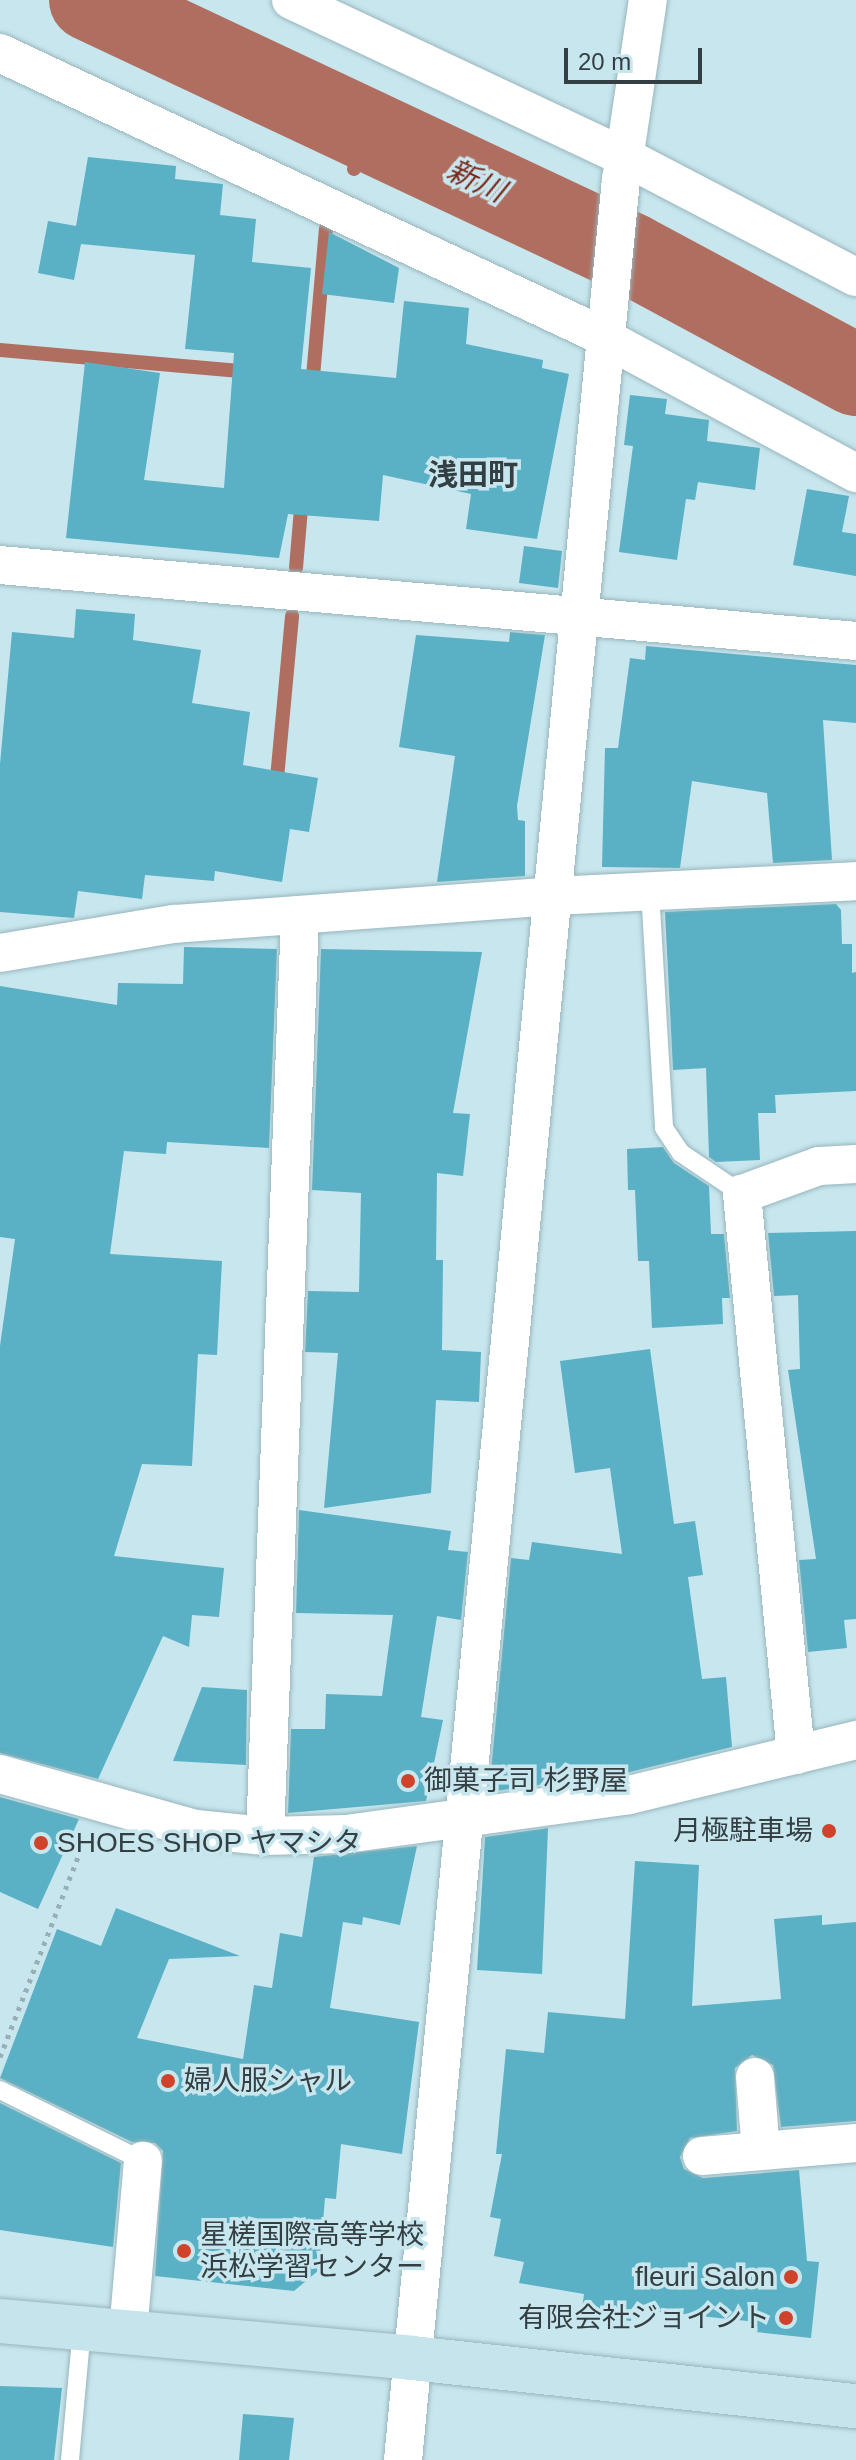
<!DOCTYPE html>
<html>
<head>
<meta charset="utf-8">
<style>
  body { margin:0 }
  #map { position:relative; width:856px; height:2460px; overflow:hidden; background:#c8e6ee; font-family:Helvetica,"Noto Sans JP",sans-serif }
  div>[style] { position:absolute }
  .stream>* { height:14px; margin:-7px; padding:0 7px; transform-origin:7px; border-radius:7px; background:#b06e60 }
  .river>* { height:82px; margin:-41px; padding:0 41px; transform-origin:41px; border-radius:41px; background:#b06e60 }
  .building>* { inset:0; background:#5ab0c4 }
  .path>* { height:5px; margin-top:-2.5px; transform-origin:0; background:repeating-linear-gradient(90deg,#97afb5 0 4px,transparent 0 10px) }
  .roads { filter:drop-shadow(0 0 2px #98b5bc) drop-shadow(0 0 2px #98b5bc) }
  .lane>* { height:18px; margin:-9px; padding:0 9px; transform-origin:9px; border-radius:9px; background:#fff }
  .street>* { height:38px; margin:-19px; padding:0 19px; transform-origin:19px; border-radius:19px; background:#fff }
  .secondary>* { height:44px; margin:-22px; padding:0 22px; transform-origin:22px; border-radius:22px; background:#c5e4eb }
  .dots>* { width:22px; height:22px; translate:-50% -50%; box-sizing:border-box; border:4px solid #c8e6ee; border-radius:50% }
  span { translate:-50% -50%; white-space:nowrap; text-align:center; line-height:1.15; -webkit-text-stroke:7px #c8e6ee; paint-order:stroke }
  .poi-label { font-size:28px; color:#333f42 }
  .left { translate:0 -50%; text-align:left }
  .right { translate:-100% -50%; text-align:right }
  .water-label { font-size:30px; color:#7b291a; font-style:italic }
  .neighbourhood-label { font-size:30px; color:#333f42; font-weight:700 }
  .scale { position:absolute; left:564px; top:48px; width:138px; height:36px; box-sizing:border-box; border:4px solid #333f42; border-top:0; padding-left:10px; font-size:24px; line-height:28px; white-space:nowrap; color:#333f42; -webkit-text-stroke:6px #c8e6ee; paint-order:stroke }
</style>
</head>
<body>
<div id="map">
  <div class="stream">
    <div style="left:354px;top:169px;width:41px;rotate:-65.3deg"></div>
    <div style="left:0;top:350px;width:252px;rotate:5deg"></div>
    <div style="left:312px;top:388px;width:160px;rotate:-85deg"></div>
    <div style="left:296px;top:568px;width:72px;rotate:-85.2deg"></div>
    <div style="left:276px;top:789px;width:174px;rotate:-84.7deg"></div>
  </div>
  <div class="river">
    <div style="left:90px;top:0;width:598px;rotate:25.15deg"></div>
    <div style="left:631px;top:254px;width:255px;rotate:28.3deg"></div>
  </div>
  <div class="building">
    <div style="clip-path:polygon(88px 157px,176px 166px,175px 179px,223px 184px,220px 215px,256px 219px,252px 262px,311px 268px,301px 369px,396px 378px,404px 301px,469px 308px,466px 344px,543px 360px,542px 368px,569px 374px,537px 539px,466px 529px,471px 494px,383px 475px,379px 521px,288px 514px,279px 558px,66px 538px,85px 362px,160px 373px,144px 480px,224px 488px,234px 353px,185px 349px,195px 255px,81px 244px,74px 280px,38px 273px,48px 221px,76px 226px)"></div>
    <div style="clip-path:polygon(329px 232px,399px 268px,394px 303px,322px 294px)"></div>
    <div style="clip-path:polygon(630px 395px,667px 399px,665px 414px,709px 420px,707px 441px,760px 448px,755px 490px,698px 482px,695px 500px,686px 499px,677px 560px,619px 552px,633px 446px,624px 445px)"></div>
    <div style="clip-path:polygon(807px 489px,849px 496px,842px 532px,856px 534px,856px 576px,793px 565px)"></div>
    <div style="clip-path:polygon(524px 546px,562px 551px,558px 588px,519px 583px)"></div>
    <div style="clip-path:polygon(76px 609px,135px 614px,133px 640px,201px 650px,192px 703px,250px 712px,243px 765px,318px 778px,309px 832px,290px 829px,282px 882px,215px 871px,214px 881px,145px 875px,142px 899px,78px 891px,74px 918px,0 912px,0 764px,12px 632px,74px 638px)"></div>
    <div style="clip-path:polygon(510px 632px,545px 635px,517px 806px,518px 820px,525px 821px,525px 876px,437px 882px,455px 756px,399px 747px,416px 635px,509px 642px)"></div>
    <div style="clip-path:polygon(646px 646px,856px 665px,856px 723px,823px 720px,832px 860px,773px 863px,767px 793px,692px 781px,680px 868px,602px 867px,605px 748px,618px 748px,630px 658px,645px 660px)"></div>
    <div style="clip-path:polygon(836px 904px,841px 910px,842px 944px,852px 944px,852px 973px,856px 972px,856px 1091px,775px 1095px,776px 1113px,758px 1113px,760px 1160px,716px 1162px,709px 1157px,706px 1068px,673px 1070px,665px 912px)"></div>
    <div style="clip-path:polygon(184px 947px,277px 949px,269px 1148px,167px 1142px,166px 1154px,124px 1151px,110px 1254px,222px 1261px,217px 1355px,198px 1354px,192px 1466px,142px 1464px,114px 1556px,224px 1568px,219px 1617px,192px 1615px,189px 1647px,163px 1636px,98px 1779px,0 1753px,0 1346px,15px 1239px,0 1237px,0 986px,117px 1005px,118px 983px,183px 984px)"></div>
    <div style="clip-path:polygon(321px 949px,482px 952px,453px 1113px,470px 1114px,463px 1176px,437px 1173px,436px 1260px,443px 1260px,442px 1350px,481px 1352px,479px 1402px,436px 1400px,431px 1493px,324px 1508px,338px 1353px,305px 1352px,308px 1291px,359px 1292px,361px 1193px,312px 1190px)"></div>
    <div style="clip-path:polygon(663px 1147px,674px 1163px,709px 1186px,711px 1234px,724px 1234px,730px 1298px,722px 1298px,723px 1324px,652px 1328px,649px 1261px,638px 1261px,635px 1190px,628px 1190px,627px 1149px)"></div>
    <div style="clip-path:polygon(856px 1231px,856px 1619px,844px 1620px,847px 1648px,808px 1652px,799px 1560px,816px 1559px,788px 1370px,800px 1369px,798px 1295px,774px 1296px,768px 1233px)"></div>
    <div style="clip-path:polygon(650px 1349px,674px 1524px,695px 1521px,703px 1575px,688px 1577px,702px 1679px,726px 1677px,732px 1747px,626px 1773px,489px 1792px,511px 1558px,529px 1560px,532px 1542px,622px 1554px,610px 1468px,575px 1473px,560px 1361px)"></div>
    <div style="clip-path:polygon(299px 1510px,451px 1531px,448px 1550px,468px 1552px,461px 1620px,437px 1616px,421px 1717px,443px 1720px,426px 1801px,288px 1813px,291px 1729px,325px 1729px,326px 1694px,382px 1696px,393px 1615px,296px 1613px)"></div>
    <div style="clip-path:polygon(202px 1687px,247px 1690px,246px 1765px,173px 1761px)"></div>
    <div style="clip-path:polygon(0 1797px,79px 1819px,38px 1909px,0 1892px)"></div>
    <div style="clip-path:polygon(548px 1828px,542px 1974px,477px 1970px,485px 1837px)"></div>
    <div style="clip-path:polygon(417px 1846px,400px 1925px,363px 1917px,362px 1925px,343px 1922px,330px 2008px,419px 2022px,402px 2154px,341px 2144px,336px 2199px,325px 2198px,319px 2270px,294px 2291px,155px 2276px,163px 2151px,155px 2143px,132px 2142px,0 2078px,57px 1929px,101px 1946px,116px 1908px,240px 1956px,169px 1959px,137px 2038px,243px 2059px,254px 1985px,272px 1988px,280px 1933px,302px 1937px,314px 1857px)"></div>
    <div style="clip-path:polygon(635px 1861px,699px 1865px,692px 2006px,781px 1999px,774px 1919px,822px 1915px,822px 1925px,856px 1922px,856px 2121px,781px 2127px,773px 2065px,752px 2055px,735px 2068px,737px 2131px,690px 2138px,680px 2157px,684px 2169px,703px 2178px,799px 2170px,807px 2261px,819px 2262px,811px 2338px,756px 2332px,757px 2322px,632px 2309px,631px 2321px,581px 2316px,584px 2294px,519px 2283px,524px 2262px,494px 2256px,501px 2219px,490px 2217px,502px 2154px,496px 2154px,506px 2049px,544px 2053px,548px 2012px,625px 2019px)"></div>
    <div style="clip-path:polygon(0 2103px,121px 2163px,113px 2247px,0 2230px)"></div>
    <div style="clip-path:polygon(0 2386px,62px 2388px,54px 2460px,0 2460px)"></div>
    <div style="clip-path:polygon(243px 2414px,294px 2418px,289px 2460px,239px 2460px)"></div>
  </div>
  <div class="path">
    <div style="left:0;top:2057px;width:232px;rotate:-68.7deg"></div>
  </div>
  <div class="roads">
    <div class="lane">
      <div style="left:650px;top:891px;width:237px;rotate:86.6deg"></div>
      <div style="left:664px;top:1128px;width:30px;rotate:56deg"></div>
      <div style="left:681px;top:1153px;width:73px;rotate:33.9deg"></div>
      <div style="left:0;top:2090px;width:160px;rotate:26.4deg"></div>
      <div style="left:70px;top:2460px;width:133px;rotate:-84.8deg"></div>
    </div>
    <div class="street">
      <div style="left:291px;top:0;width:369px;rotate:25.2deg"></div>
      <div style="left:625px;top:157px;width:260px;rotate:27.5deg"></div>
      <div style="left:0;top:53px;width:654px;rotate:25.15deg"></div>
      <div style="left:592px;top:331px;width:300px;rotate:28.3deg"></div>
      <div style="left:0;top:565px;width:859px;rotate:5.07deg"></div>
      <div style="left:0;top:953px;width:176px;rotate:-9.5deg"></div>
      <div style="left:174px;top:924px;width:379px;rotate:-4.2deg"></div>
      <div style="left:552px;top:896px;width:304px;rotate:-2.8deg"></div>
      <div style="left:796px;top:1755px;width:564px;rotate:-95.5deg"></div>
      <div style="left:742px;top:1194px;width:82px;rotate:-20deg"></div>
      <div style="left:819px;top:1166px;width:37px;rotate:-3deg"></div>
      <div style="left:0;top:1774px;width:204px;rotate:15.7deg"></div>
      <div style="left:196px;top:1829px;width:69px;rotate:5.8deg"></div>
      <div style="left:265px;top:1836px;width:81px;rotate:-1.4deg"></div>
      <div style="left:346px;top:1834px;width:286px;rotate:-7.8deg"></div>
      <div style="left:629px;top:1795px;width:234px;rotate:-13.6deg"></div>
      <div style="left:265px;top:1836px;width:922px;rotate:-87.82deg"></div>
      <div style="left:755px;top:2077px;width:74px;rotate:85.4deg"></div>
      <div style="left:702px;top:2156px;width:155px;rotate:-4.8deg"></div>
      <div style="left:128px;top:2332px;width:172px;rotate:-85deg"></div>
      <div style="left:403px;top:2460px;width:2290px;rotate:-84.54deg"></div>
      <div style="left:621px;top:180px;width:182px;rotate:-81.5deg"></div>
    </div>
    <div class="secondary">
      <div style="left:0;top:2321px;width:414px;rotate:5.1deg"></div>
      <div style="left:412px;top:2358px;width:447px;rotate:6.2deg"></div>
    </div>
  </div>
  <div class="dots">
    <div style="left:408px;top:1781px;background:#ce432a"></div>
    <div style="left:829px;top:1831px;background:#ce432a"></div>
    <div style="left:41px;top:1843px;background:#ce432a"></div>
    <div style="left:168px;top:2081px;background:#ce432a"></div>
    <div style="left:184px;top:2251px;background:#ce432a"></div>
    <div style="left:791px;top:2277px;background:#ce432a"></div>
    <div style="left:786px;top:2318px;background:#ce432a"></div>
  </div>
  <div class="poi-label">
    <span class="left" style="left:424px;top:1781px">御菓子司 杉野屋</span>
    <span class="right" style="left:813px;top:1831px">月極駐車場</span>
    <span class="left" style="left:57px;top:1843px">SHOES SHOP ヤマシタ</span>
    <span class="left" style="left:184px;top:2081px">婦人服シャル</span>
    <span class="left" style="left:200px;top:2251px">星槎国際高等学校<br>浜松学習センター</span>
    <span class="right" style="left:775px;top:2277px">fleuri Salon</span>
    <span class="right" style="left:770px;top:2318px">有限会社ジョイント</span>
  </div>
  <div class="water-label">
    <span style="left:476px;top:181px;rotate:25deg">新川</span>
  </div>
  <div class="neighbourhood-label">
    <span style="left:473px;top:475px">浅田町</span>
  </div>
  <div class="scale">20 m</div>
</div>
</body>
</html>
